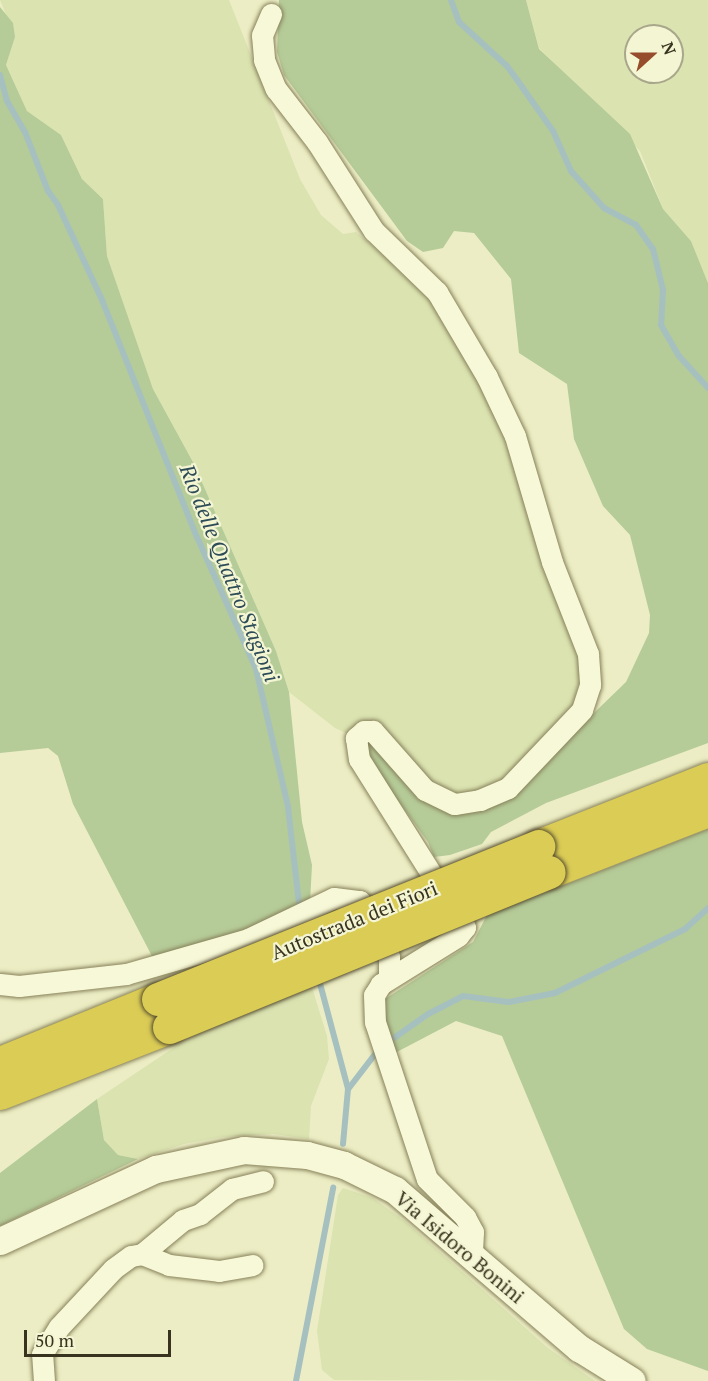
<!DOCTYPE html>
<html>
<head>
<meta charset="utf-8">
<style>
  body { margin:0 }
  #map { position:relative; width:708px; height:1381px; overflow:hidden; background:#ecedc4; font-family:"PT Serif",serif }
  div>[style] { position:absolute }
  .farmland>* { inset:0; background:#dbe3b1 }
  .green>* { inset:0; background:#b5cb98 }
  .stream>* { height:6px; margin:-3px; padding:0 3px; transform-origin:3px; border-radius:3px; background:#a6c0c0 }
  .roads { filter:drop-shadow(0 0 2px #87815a) drop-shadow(0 0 2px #87815a) }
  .minor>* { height:21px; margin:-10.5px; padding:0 10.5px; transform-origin:10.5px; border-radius:10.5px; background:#f7f8d7 }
  .tertiary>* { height:27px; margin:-13.5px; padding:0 13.5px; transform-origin:13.5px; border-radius:13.5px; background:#f7f8d7 }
  .motorway>* { height:33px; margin:-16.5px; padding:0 16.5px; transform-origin:16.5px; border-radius:16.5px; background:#dbcc56 }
  .bridges { filter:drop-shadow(0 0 2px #554d2f) drop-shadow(0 0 2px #554d2f) }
  .motorway-bridge>* { height:33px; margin:-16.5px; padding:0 16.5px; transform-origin:16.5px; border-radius:16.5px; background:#dbcc56 }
  span { translate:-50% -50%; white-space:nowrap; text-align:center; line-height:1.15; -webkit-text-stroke:4.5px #f4f5d3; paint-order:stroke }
  .street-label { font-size:20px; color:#38331e }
  .water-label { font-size:21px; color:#2e4c57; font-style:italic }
  .north { position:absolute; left:624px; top:24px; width:60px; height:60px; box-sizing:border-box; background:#f4f5d3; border:2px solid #a9a78b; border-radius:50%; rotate:69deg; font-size:16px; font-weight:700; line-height:24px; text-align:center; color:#38331e }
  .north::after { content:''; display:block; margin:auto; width:21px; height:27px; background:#964d2b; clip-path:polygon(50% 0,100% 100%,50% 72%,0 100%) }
  .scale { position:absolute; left:24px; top:1330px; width:147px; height:27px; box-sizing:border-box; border:3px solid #38331e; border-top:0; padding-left:8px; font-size:18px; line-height:21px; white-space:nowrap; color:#38331e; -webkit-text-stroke:4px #f4f5d3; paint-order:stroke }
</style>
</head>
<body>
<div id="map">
  <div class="farmland">
    <div style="clip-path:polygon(0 0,229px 0,300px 179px,321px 215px,343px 234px,356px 232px,410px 277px,433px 304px,491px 403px,516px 463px,579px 659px,580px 679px,565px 741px,457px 814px,367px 743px,335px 728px,289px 692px,276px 651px,194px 464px,153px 389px,107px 256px,103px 199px,82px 179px,61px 135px,27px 111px,6px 65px,15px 37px)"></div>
    <div style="clip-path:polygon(evenodd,526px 0,708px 0,708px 283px,691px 241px,663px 209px,640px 151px,539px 48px,526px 0,636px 36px,672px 36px,672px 72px,636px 72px,636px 36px)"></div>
    <div style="clip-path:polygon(311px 984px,327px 1036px,329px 1059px,311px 1106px,309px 1139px,273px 1134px,223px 1137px,184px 1144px,138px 1159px,118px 1155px,104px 1140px,97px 1099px,197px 1032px)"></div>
    <div style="clip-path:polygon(343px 1188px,373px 1198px,406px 1222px,548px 1348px,595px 1381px,334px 1380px,322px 1370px,317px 1331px,338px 1195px)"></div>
  </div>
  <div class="green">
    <div style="clip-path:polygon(279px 0,526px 0,539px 49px,630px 134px,663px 209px,691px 241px,708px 283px,708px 743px,546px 803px,491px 832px,482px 844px,450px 855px,434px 857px,428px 842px,370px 762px,367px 743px,376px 743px,457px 814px,565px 741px,626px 682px,649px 633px,650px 615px,630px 535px,603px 506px,574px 439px,567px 384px,519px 353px,511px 279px,474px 233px,454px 231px,443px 248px,423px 252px,407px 241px,284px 75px,277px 52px)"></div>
    <div style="clip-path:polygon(0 7px,13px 23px,15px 37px,6px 65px,27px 111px,61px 135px,82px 179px,103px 199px,107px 256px,153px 389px,194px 464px,276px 651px,289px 692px,302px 822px,312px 865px,310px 902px,288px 916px,154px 960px,73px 804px,58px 756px,48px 748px,0 753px)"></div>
    <div style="clip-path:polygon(708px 829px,708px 1371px,647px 1349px,624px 1329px,502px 1036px,456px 1021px,393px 1054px,379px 1017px,382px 1001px,473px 942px,487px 915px)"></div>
    <div style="clip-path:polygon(97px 1099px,104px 1140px,118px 1155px,138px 1159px,0 1226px,0 1173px)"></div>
  </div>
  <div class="stream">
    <div style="left:451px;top:0;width:23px;rotate:70deg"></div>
    <div style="left:459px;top:22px;width:65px;rotate:42.5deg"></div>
    <div style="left:507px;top:66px;width:26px;rotate:54deg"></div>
    <div style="left:522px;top:87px;width:54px;rotate:54.8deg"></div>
    <div style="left:553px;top:131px;width:44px;rotate:65.8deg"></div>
    <div style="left:571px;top:171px;width:50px;rotate:48.3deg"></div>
    <div style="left:604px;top:208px;width:36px;rotate:28deg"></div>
    <div style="left:636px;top:225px;width:29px;rotate:55deg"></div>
    <div style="left:653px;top:249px;width:42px;rotate:76.3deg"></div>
    <div style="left:663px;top:290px;width:35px;rotate:93deg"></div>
    <div style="left:661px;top:325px;width:36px;rotate:60deg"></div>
    <div style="left:679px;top:356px;width:43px;rotate:47.8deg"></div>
    <div style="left:0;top:75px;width:27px;rotate:75deg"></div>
    <div style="left:7px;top:101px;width:36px;rotate:60deg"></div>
    <div style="left:25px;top:132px;width:63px;rotate:68.7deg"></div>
    <div style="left:48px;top:191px;width:17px;rotate:54deg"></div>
    <div style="left:58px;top:205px;width:105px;rotate:65.1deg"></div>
    <div style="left:102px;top:300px;width:255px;rotate:68.2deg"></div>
    <div style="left:197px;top:537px;width:145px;rotate:65.9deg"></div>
    <div style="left:256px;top:669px;width:142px;rotate:76.9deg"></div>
    <div style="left:288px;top:807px;width:106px;rotate:83.5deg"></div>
    <div style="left:318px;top:976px;width:117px;rotate:75.1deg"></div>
    <div style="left:348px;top:1089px;width:55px;rotate:95.2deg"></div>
    <div style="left:387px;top:1043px;width:50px;rotate:-35.3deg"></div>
    <div style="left:428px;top:1014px;width:39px;rotate:-27deg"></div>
    <div style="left:463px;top:996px;width:46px;rotate:7.4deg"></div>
    <div style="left:509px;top:1002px;width:47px;rotate:-11.1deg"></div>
    <div style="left:555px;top:993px;width:145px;rotate:-26.2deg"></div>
    <div style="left:685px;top:929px;width:31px;rotate:-42deg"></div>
    <div style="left:349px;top:1088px;width:49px;rotate:-52.4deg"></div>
    <div style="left:296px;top:1381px;width:197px;rotate:-79.1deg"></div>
  </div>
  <div class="roads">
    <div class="minor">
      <div style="left:271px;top:14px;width:23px;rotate:113deg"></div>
      <div style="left:262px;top:35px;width:25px;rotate:85deg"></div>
      <div style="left:264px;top:60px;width:31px;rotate:68deg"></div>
      <div style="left:276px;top:89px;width:67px;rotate:52.3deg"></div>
      <div style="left:317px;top:142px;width:106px;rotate:57.4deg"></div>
      <div style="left:374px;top:231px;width:88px;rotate:44.1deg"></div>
      <div style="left:437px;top:292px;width:99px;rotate:59.5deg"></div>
      <div style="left:487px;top:377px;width:65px;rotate:64.6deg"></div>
      <div style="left:515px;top:436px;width:131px;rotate:73.6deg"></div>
      <div style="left:552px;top:562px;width:99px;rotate:68.6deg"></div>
      <div style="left:588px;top:654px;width:31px;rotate:86deg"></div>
      <div style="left:590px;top:685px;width:26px;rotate:108deg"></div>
      <div style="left:582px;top:710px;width:108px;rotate:133.5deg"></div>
      <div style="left:508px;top:788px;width:30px;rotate:157deg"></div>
      <div style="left:480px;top:800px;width:26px;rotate:171deg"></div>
      <div style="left:454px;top:804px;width:32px;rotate:-154deg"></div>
      <div style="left:425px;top:790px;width:79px;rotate:-131.4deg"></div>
      <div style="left:373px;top:731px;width:9px;rotate:180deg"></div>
      <div style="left:364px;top:731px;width:11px;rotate:139deg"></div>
      <div style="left:356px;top:738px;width:21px;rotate:82deg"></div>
      <div style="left:359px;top:759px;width:199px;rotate:57.8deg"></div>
      <div style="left:465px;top:927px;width:11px;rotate:128deg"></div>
      <div style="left:458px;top:936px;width:91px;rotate:148.1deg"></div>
      <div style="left:381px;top:984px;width:13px;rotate:122deg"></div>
      <div style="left:374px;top:995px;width:27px;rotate:88deg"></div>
      <div style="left:375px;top:1022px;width:165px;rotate:71.7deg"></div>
      <div style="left:427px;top:1179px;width:54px;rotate:45deg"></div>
      <div style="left:465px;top:1217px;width:17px;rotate:62deg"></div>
      <div style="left:473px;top:1232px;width:22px;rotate:93deg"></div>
      <div style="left:0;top:984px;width:19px;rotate:6deg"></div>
      <div style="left:19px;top:986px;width:108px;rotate:-6.4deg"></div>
      <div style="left:126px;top:974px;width:127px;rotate:-16deg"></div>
      <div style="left:248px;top:939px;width:95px;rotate:-25.5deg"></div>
      <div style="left:334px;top:898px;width:26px;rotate:7deg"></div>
      <div style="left:360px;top:901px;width:24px;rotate:55deg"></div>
      <div style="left:374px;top:921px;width:38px;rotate:67deg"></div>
      <div style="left:389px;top:956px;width:21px;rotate:90deg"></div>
      <div style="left:142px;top:1254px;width:53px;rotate:-39.7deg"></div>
      <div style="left:183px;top:1220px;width:18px;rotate:-19deg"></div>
      <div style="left:200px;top:1214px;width:41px;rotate:-38deg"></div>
      <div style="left:232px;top:1189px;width:32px;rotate:-14deg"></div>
      <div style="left:44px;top:1381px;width:27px;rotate:-94deg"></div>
      <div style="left:42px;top:1354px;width:32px;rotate:-58deg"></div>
      <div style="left:59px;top:1327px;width:79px;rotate:-47deg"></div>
      <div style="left:113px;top:1269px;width:22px;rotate:-36deg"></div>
      <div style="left:131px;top:1256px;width:11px;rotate:-10deg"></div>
      <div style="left:142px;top:1254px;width:29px;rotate:22deg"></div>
      <div style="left:169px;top:1265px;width:50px;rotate:6.8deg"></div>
      <div style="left:219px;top:1271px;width:34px;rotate:-10deg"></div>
    </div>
    <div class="tertiary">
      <div style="left:0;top:1241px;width:172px;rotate:-24.8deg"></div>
      <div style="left:156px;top:1169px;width:90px;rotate:-12.2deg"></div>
      <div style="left:244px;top:1150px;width:63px;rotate:4.5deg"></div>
      <div style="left:307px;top:1155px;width:38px;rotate:15deg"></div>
      <div style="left:344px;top:1165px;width:57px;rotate:26.1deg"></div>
      <div style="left:395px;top:1190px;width:243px;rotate:40.7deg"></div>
      <div style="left:579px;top:1348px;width:62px;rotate:31.9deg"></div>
    </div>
    <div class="motorway">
      <div style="left:538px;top:846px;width:183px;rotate:-21.5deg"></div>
      <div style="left:549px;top:872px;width:171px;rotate:-21.3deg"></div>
      <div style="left:0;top:1063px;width:170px;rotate:-22.1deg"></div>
      <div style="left:0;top:1093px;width:181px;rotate:-21.3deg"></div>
    </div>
  </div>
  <div class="bridges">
    <div class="motorway-bridge">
      <div style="left:158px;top:999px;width:410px;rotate:-21.9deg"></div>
      <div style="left:169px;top:1027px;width:410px;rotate:-22.2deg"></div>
    </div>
  </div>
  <div class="street-label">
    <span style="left:354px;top:920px;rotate:-22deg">Autostrada dei Fiori</span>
    <span style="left:460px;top:1247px;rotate:40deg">Via Isidoro Bonini</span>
  </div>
  <div class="water-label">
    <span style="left:230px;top:573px;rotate:68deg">Rio delle Quattro Stagioni</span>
  </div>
  <div class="north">N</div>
  <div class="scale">50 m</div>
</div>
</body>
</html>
